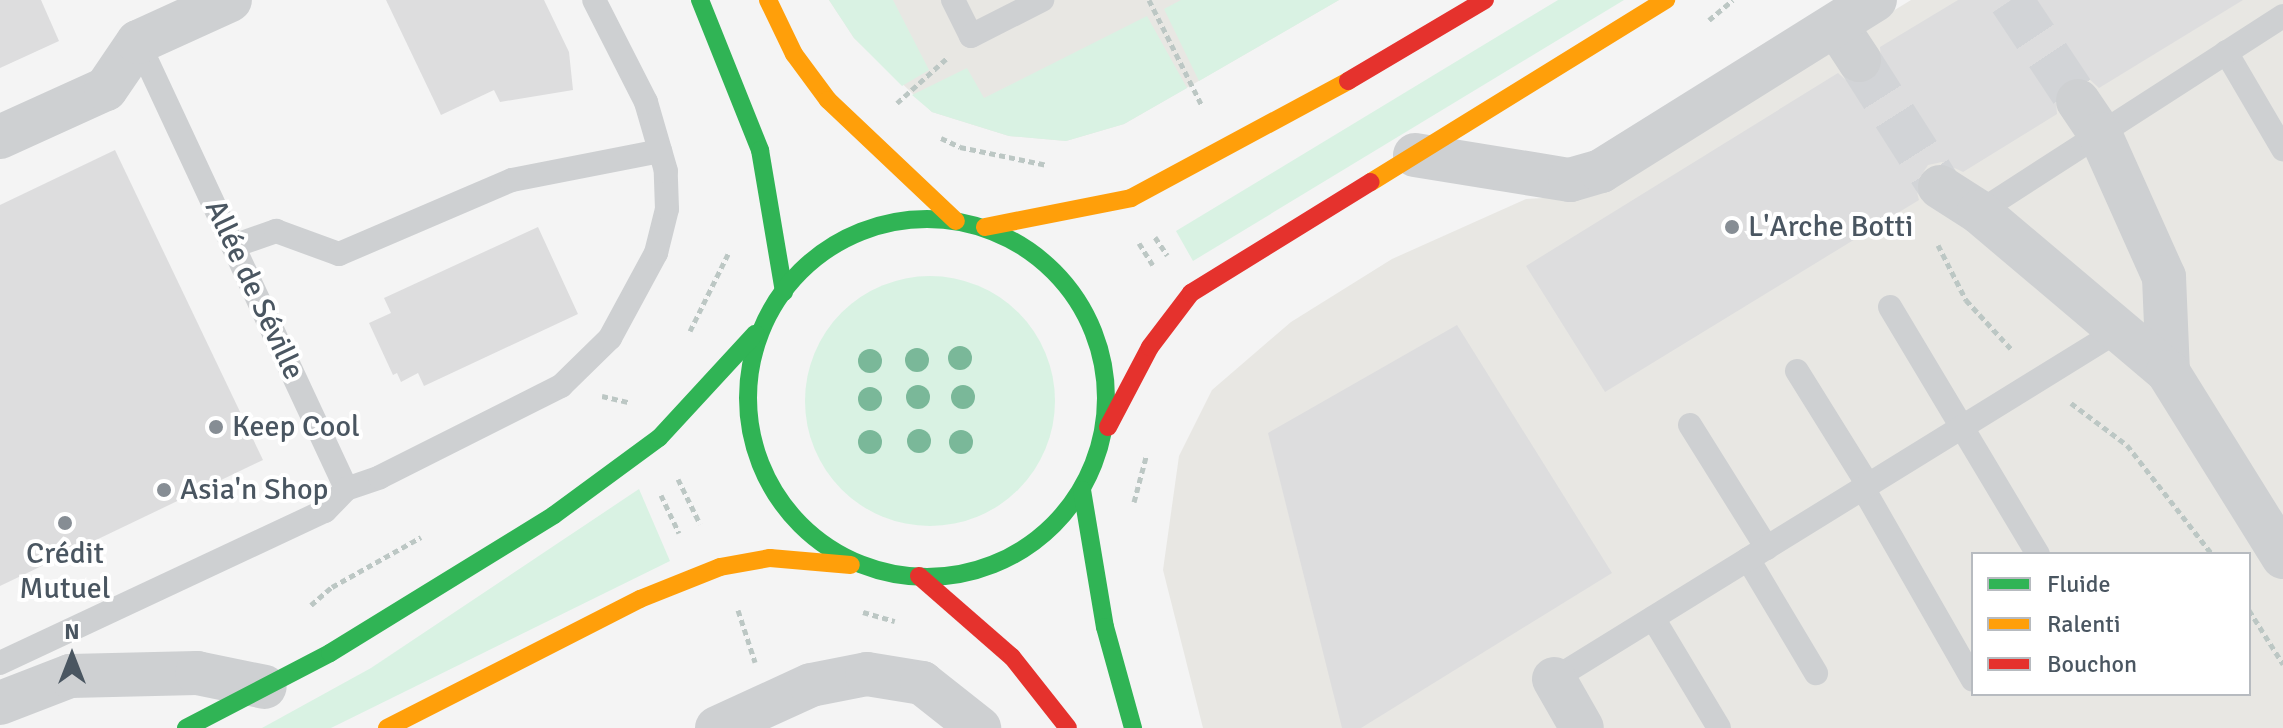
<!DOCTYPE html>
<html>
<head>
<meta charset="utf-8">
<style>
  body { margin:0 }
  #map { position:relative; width:2283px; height:728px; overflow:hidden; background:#f4f4f4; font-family:Signika,sans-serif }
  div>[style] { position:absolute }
  .commercial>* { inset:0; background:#e8e7e3 }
  .green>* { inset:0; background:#d9f2e3 }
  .round { border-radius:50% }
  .building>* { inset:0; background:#ddddde }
  .street-tunnel>* { height:44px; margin-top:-22px; transform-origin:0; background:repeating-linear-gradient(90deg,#d2d4d7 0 44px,transparent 0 66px) }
  .path>* { height:5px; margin-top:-2.5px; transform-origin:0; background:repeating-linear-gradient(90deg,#bcc7c4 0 6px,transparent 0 10px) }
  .lane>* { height:24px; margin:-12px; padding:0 12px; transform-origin:12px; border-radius:12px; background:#ced0d2 }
  .street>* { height:44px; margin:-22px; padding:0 22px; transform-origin:22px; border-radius:22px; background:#ced0d2 }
  .fast>* { height:18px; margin:-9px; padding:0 9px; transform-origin:9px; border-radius:9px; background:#30b455 }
  .fast>.ring { margin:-9px; padding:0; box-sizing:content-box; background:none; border:18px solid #30b455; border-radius:50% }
  .slow>* { height:18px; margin:-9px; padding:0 9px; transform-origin:9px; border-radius:9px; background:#ff9f0a }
  .jam>* { height:18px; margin:-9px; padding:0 9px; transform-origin:9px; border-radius:9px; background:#e5322d }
  .trees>* { width:24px; height:24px; margin:-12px; border-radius:50%; background:#7ab899 }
  .dots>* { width:22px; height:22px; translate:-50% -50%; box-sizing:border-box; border:4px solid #fff; border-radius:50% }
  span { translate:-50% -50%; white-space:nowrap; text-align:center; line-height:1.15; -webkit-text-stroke:8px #fff; paint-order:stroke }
  .poi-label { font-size:30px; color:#4a5661 }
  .left { translate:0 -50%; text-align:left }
  .street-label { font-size:30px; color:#4a5661 }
  .legend { position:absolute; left:1971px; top:552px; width:280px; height:144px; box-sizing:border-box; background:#fff; border:2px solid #b7bbc0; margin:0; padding:10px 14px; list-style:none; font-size:24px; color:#4a5661 }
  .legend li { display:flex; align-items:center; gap:16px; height:40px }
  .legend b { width:40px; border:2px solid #b7bbc0 }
  .north { position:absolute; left:32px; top:616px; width:80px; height:80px; -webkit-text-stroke:6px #fff; paint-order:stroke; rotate:0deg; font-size:22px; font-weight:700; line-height:32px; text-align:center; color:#4a5661 }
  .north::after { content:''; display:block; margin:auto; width:28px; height:36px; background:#4a5661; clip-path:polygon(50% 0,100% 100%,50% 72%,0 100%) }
</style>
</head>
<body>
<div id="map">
  <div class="commercial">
    <div style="clip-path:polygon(829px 0,1339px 0,1124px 124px,1066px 141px,1009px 136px,932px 112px,854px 38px)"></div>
    <div style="clip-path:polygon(evenodd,1911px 0,2283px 0,2283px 728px,1203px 728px,1163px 570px,1179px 456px,1212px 390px,1291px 322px,1392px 259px,1526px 199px,1594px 195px,1911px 0,1973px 554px,2249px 554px,2249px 694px,1973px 694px,1973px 554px)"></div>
  </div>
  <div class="green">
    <div style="clip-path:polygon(829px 0,893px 0,929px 70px,902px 86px,854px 38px)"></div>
    <div style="clip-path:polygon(1181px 0,1339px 0,1199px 81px,1164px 9px)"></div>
    <div style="clip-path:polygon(1558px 0,1624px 0,1193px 261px,1176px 231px)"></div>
    <div style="clip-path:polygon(1147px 16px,1187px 88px,1124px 124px,1066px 141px,1009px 136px,932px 112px,912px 95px,967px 68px,984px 98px)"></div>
    <div class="round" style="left:805px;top:276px;width:250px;height:250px"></div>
    <div style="clip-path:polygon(639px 489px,670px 561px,331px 728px,262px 728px,371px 668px)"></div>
  </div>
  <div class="building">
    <div style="clip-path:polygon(0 0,41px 0,59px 41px,0 68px)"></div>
    <div style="clip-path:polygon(386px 0,544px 0,569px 52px,573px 90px,500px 102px,494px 90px,441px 115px)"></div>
    <div style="clip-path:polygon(1958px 0,2243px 0,2099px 88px,2088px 78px,2065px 80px,2055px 91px,2057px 114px,1963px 172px,1942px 162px,1928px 165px,1915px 185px,1919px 200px,1605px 392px,1526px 266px,1838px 73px,1849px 83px,1872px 81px,1882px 70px,1880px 47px)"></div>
    <div style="clip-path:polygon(115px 150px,263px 460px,0 586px,0 205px)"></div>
    <div style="clip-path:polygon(538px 227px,578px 314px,424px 386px,418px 373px,401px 382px,397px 373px,393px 375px,369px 323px,391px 313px,384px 298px)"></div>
    <div style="clip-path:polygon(1457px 325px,1612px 573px,1361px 728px,1342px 728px,1268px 433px)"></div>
  </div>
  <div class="street-tunnel">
    <div style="left:2011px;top:0;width:121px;rotate:56.4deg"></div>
    <div style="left:1859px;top:60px;width:151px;rotate:57.5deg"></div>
  </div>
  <div class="path">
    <div style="left:1149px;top:0;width:119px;rotate:63.4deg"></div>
    <div style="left:1709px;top:20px;width:31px;rotate:-40deg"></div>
    <div style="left:897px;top:103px;width:66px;rotate:-41.9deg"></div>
    <div style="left:941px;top:138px;width:21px;rotate:25deg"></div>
    <div style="left:960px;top:147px;width:89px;rotate:11.7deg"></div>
    <div style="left:1155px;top:237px;width:22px;rotate:56deg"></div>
    <div style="left:1139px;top:243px;width:26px;rotate:58deg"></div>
    <div style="left:1938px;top:245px;width:62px;rotate:63deg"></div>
    <div style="left:1966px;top:300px;width:69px;rotate:47.3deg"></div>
    <div style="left:690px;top:331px;width:86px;rotate:-63.7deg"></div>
    <div style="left:602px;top:396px;width:27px;rotate:13deg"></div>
    <div style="left:2071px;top:403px;width:70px;rotate:36.9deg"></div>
    <div style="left:2127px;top:445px;width:138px;rotate:52.1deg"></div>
    <div style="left:678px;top:479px;width:50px;rotate:63.9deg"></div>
    <div style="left:661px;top:495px;width:42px;rotate:64.7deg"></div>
    <div style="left:1134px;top:502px;width:47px;rotate:-75.1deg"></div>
    <div style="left:311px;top:605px;width:28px;rotate:-41deg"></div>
    <div style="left:332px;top:587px;width:102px;rotate:-29.3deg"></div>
    <div style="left:738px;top:610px;width:55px;rotate:71.9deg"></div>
    <div style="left:2249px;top:610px;width:64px;rotate:57.8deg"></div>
    <div style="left:863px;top:612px;width:33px;rotate:16deg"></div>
  </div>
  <div class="lane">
    <div style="left:953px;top:0;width:40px;rotate:63.4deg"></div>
    <div style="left:971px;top:36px;width:80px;rotate:-26.9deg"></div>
    <div style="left:138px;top:42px;width:493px;rotate:65deg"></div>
    <div style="left:2226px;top:52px;width:113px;rotate:59.6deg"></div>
    <div style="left:1979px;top:212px;width:362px;rotate:-32.8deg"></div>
    <div style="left:233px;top:246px;width:46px;rotate:-19.2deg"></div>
    <div style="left:276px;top:231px;width:67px;rotate:20.1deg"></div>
    <div style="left:339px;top:254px;width:188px;rotate:-23.2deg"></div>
    <div style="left:512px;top:180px;width:151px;rotate:-11.1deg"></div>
    <div style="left:1890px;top:307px;width:288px;rotate:59.1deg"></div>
    <div style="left:1797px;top:371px;width:134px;rotate:58.1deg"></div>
    <div style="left:1690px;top:425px;width:145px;rotate:58deg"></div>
    <div style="left:1863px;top:488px;width:221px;rotate:60.2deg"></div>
    <div style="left:1748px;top:559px;width:133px;rotate:59.2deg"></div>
    <div style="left:1653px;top:618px;width:128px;rotate:59deg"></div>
    <div style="left:0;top:663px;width:359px;rotate:-25.1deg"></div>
    <div style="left:325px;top:511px;width:30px;rotate:-46deg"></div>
    <div style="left:346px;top:489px;width:36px;rotate:-19deg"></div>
    <div style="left:380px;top:477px;width:203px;rotate:-26.7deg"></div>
    <div style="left:561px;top:386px;width:69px;rotate:-44.4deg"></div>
    <div style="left:610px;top:338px;width:97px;rotate:-61.6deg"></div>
    <div style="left:656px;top:253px;width:45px;rotate:-76deg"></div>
    <div style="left:667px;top:209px;width:38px;rotate:-92deg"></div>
    <div style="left:666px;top:171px;width:72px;rotate:-106.2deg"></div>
    <div style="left:646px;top:102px;width:114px;rotate:-117deg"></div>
    <div style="left:1554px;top:679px;width:664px;rotate:-31.7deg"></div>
  </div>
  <div class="street">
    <div style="left:1836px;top:25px;width:42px;rotate:56.7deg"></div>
    <div style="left:2078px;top:101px;width:40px;rotate:56deg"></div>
    <div style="left:2100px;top:134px;width:157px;rotate:65.9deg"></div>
    <div style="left:2164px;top:277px;width:95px;rotate:87.6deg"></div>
    <div style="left:0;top:137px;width:116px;rotate:-24.4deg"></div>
    <div style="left:106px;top:89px;width:57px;rotate:-55.8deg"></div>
    <div style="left:138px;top:42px;width:101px;rotate:-24.5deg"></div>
    <div style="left:1415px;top:155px;width:157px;rotate:9.2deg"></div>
    <div style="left:1570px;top:180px;width:32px;rotate:-16deg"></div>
    <div style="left:1601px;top:171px;width:323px;rotate:-32deg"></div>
    <div style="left:1940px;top:187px;width:46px;rotate:32.7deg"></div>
    <div style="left:1979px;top:212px;width:248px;rotate:40.2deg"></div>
    <div style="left:2168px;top:372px;width:218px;rotate:58.1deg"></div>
    <div style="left:1554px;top:679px;width:56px;rotate:60.3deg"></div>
    <div style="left:0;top:703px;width:75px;rotate:-21.1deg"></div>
    <div style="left:70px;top:676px;width:127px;rotate:-1.4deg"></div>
    <div style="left:197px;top:673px;width:69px;rotate:11.6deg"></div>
    <div style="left:717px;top:728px;width:103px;rotate:-24.6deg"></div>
    <div style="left:811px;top:685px;width:57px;rotate:-11.1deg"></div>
    <div style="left:867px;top:674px;width:56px;rotate:9.3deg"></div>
    <div style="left:922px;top:683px;width:73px;rotate:38.3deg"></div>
  </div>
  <div class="fast">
    <div style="left:700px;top:0;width:162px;rotate:68.2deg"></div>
    <div style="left:760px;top:150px;width:144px;rotate:80.4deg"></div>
    <div class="ring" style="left:748px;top:219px;width:340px;height:340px"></div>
    <div style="left:1082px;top:490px;width:139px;rotate:80.5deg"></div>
    <div style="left:1105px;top:627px;width:105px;rotate:74.5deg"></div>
    <div style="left:186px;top:728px;width:162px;rotate:-27.5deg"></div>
    <div style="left:330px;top:653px;width:263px;rotate:-31.6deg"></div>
    <div style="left:554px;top:515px;width:130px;rotate:-36.3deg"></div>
    <div style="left:659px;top:438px;width:142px;rotate:-47.3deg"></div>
  </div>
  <div class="slow">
    <div style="left:768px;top:0;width:60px;rotate:64.3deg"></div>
    <div style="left:794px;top:54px;width:57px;rotate:53.5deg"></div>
    <div style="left:828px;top:100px;width:176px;rotate:43.4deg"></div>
    <div style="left:1371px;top:182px;width:347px;rotate:-31.7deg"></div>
    <div style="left:985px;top:227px;width:149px;rotate:-11.2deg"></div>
    <div style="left:1131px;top:198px;width:247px;rotate:-28.3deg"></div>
    <div style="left:387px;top:728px;width:284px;rotate:-27deg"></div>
    <div style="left:640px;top:599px;width:86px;rotate:-21.8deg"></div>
    <div style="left:720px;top:567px;width:51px;rotate:-10.2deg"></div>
    <div style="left:770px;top:558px;width:81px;rotate:4.9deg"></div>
  </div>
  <div class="jam">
    <div style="left:1348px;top:81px;width:159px;rotate:-30.6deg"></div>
    <div style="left:1108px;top:427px;width:90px;rotate:-62.3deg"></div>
    <div style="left:1150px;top:347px;width:68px;rotate:-52.8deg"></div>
    <div style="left:1191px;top:293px;width:211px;rotate:-31.7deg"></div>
    <div style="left:919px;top:576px;width:123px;rotate:41.1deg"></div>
    <div style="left:1012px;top:657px;width:90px;rotate:51.7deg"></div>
  </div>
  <div class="trees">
    <div style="left:960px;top:358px"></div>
    <div style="left:917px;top:360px"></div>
    <div style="left:870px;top:361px"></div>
    <div style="left:918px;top:397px"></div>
    <div style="left:963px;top:397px"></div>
    <div style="left:870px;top:399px"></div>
    <div style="left:919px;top:441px"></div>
    <div style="left:870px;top:442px"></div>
    <div style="left:961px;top:442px"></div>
  </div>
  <div class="dots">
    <div style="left:1732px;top:227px;background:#868d94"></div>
    <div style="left:216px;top:427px;background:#868d94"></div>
    <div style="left:164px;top:490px;background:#868d94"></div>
    <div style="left:65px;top:523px;background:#868d94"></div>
  </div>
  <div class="poi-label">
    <span class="left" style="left:1748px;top:227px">L'Arche Botti</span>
    <span class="left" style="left:232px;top:427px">Keep Cool</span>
    <span class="left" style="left:180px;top:490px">Asia'n Shop</span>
    <span style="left:65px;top:571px">Crédit<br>Mutuel</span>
  </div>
  <div class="street-label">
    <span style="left:254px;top:290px;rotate:65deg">Allée de Séville</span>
  </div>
  <ul class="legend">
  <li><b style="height:10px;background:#30b455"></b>Fluide</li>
  <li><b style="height:10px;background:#ff9f0a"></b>Ralenti</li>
  <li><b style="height:10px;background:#e5322d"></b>Bouchon</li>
  </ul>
  <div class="north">N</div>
</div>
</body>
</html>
